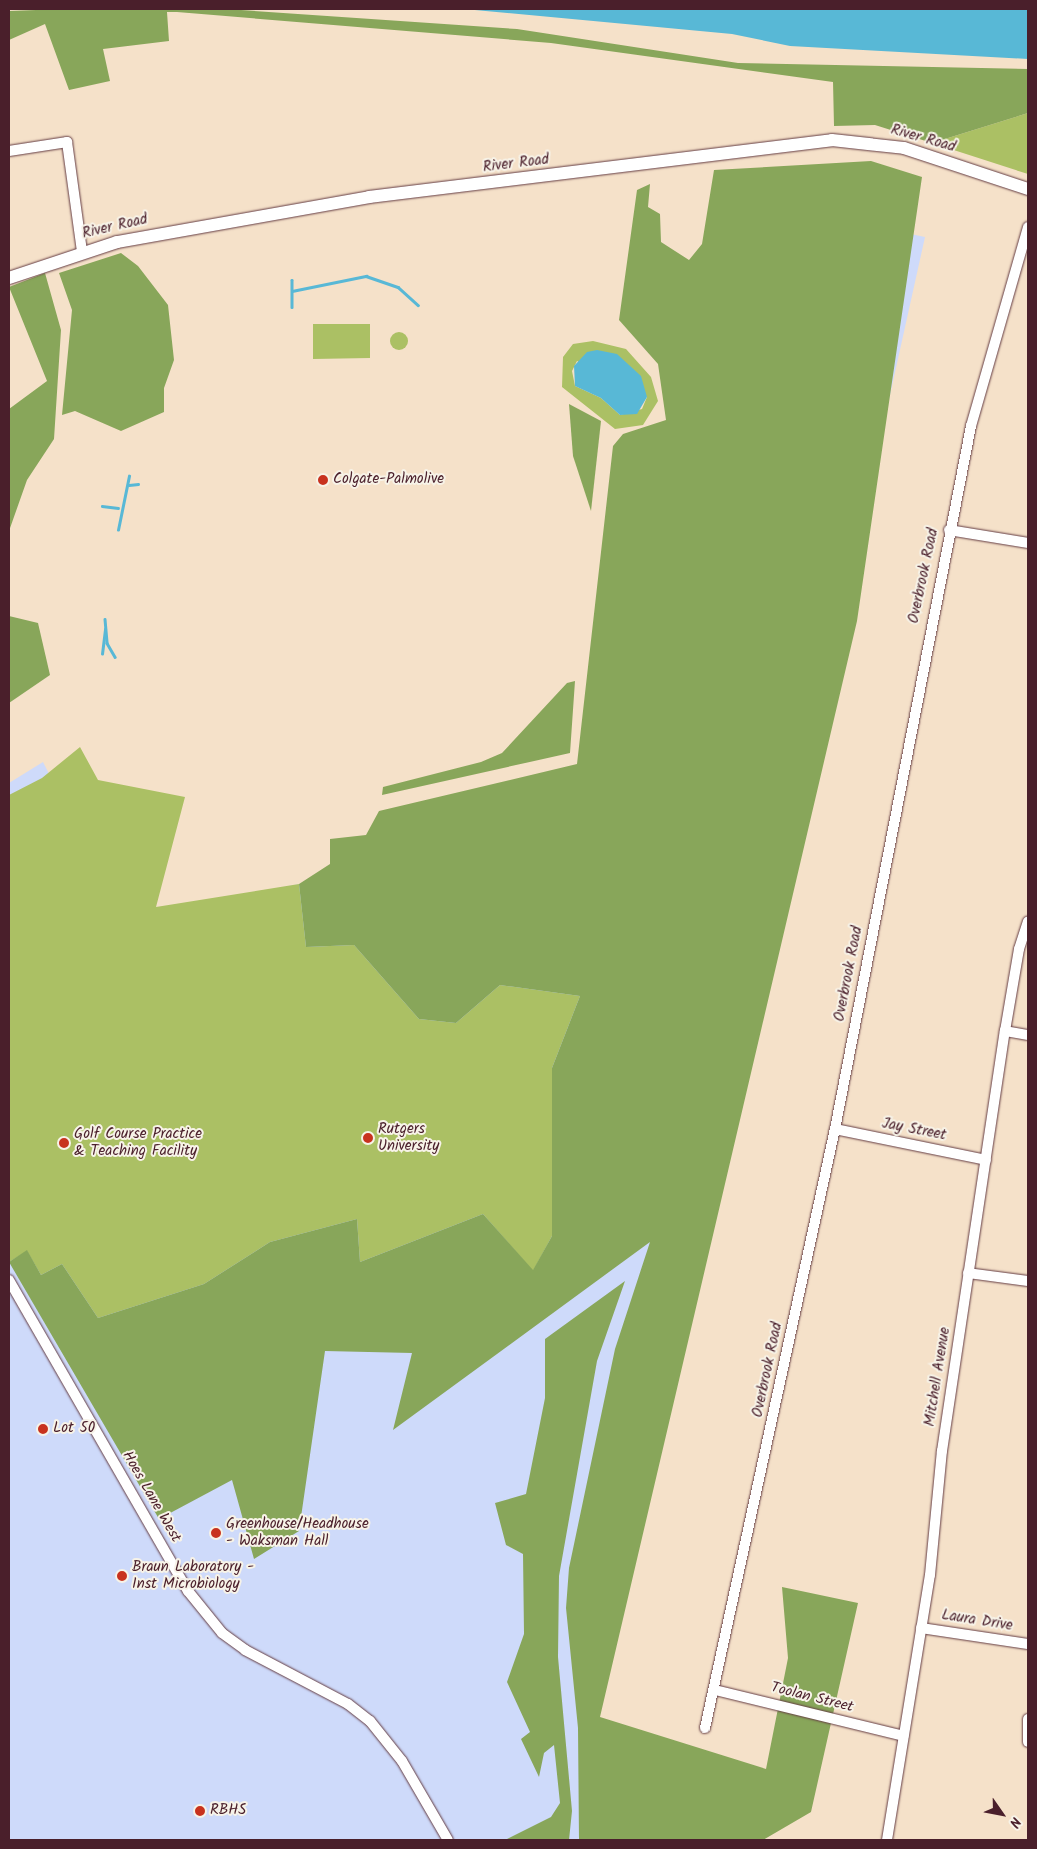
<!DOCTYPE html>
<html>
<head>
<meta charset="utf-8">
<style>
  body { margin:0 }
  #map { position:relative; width:1037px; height:1849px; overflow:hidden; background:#f5e1c9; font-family:Kalam,sans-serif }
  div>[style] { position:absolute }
  .built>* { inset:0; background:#cedafa }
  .green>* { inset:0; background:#abc064 }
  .round { border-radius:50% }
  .forest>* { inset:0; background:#88a65a }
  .water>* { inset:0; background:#58b8d6 }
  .stream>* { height:2.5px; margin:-1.25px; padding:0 1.25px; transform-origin:1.25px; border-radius:1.25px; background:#58b8d6 }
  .roads { filter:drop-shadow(0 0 1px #643c43) drop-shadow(0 0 1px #643c43) }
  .minor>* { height:10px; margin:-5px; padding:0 5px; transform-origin:5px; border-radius:5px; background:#fff }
  .major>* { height:12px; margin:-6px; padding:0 6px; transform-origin:6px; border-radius:6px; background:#fff }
  .dots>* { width:14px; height:14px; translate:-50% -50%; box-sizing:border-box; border:2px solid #f7f3e8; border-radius:50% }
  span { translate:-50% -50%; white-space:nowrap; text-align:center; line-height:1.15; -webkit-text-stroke:4px #f7f3e8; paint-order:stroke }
  .street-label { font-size:15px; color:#4a1f2b }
  .poi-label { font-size:15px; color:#4a1f2b }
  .left { translate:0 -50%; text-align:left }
  .frame { position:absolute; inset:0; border:10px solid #4a1f2b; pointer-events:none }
  .north { position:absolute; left:977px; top:1789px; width:50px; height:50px; -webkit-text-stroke:4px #f7f3e8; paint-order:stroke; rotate:123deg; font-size:14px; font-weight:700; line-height:20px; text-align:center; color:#4a1f2b }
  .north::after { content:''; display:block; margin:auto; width:18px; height:22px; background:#4a1f2b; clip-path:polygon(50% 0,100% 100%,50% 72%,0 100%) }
</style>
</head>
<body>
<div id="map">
  <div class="built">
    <div style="clip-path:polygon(819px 215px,925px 237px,596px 1721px,762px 1840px,9px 1840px,9px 783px,43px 762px,122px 917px,664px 816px)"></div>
  </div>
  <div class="green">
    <div style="clip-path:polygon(1028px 113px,1028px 174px,932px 143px)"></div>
    <div style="clip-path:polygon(313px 324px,370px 324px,370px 358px,313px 359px)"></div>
    <div class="round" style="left:390px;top:332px;width:18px;height:18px"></div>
    <div style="clip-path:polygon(evenodd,593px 341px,626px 349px,651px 377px,658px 401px,643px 425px,615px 429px,562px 387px,563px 357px,573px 344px,593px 341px,577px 361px,647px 397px,642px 409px,620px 415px,601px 398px,575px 386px,572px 371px,577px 361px)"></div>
    <div style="clip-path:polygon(80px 747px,98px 780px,185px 797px,156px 907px,299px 884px,306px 947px,354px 945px,419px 1019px,456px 1023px,500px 985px,580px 996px,552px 1068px,552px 1236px,533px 1271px,483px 1214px,360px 1262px,357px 1219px,270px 1242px,204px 1284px,98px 1318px,62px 1264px,41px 1275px,27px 1251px,9px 1262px,9px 795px,42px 778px)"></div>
  </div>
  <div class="forest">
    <div style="clip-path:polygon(63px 9px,226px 9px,517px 29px,738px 63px,1028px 69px,1028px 113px,932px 143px,875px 125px,834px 126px,833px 82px,551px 43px,177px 12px,167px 12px,169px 41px,103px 49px,110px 81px,69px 90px,45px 24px,9px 40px,9px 11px)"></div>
    <div style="clip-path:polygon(871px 161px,922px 177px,857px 621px,600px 1717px,766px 1769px,788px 1658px,782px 1587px,858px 1603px,811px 1812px,763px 1840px,579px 1840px,578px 1728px,566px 1608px,569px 1568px,615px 1349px,650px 1242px,393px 1430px,412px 1353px,325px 1351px,299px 1531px,254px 1559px,232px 1480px,159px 1519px,9px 1262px,27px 1250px,41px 1275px,62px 1264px,98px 1318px,204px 1284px,270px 1242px,357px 1219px,360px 1262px,483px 1214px,533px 1270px,552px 1236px,552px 1068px,580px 996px,500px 985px,456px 1023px,419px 1019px,354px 945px,306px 947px,299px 884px,330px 864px,330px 839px,366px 835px,379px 811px,577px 764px,613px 446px,623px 434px,666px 420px,658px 364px,619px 320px,637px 190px,650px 184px,648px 207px,660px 214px,661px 242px,689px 260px,702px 244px,714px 170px)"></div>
    <div style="clip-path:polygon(121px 253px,138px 266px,168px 305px,174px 360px,164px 388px,164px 412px,121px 431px,75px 411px,62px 415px,72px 310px,59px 273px)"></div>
    <div style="clip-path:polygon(45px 273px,61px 330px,54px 439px,27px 480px,9px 531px,9px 409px,47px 381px,9px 287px)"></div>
    <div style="clip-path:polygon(569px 404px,601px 421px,591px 511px,573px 456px)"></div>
    <div style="clip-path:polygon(9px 616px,38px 623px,50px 675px,9px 703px)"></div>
    <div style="clip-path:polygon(575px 681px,570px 753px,382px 795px,383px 787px,481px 762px,502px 753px,567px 683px)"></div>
    <div style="clip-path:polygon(625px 1281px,597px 1361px,559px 1576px,558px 1657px,572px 1811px,569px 1840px,505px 1840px,551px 1817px,560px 1803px,554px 1745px,544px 1753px,539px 1777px,521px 1739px,530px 1732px,507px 1682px,524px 1634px,523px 1554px,506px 1545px,495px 1503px,526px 1494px,545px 1398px,545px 1339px)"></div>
  </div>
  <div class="water">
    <div style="clip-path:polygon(464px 9px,1028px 9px,1028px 59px,790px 46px,732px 34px)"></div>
    <div style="clip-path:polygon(597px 350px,617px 354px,641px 376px,647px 397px,637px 414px,620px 415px,601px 398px,575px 386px,574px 366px,587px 352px)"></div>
  </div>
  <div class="stream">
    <div style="left:292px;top:280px;width:27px;rotate:90deg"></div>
    <div style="left:292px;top:291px;width:76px;rotate:-11.5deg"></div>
    <div style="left:366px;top:276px;width:34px;rotate:19deg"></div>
    <div style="left:398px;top:287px;width:27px;rotate:42deg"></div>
    <div style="left:129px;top:485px;width:9px;rotate:-6deg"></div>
    <div style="left:102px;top:506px;width:16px;rotate:7deg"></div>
    <div style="left:118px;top:530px;width:55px;rotate:-78.5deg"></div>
    <div style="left:105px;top:619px;width:24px;rotate:85deg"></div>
    <div style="left:107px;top:643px;width:16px;rotate:60deg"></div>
    <div style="left:102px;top:654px;width:25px;rotate:-83deg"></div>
  </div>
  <div class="roads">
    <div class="minor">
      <div style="left:9px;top:151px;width:59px;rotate:-8.8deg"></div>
      <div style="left:67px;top:142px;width:110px;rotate:82.2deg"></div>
      <div style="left:949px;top:530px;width:80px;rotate:9.3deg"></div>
      <div style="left:1005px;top:1031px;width:23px;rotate:10deg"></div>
      <div style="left:835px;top:1129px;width:154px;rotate:11.6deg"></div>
      <div style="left:968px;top:1273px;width:61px;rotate:7.6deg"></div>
      <div style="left:9px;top:1280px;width:359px;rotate:60.1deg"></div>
      <div style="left:188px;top:1591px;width:54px;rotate:51deg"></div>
      <div style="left:222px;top:1633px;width:29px;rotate:36deg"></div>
      <div style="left:245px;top:1650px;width:116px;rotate:27.7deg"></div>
      <div style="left:348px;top:1704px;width:28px;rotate:38deg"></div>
      <div style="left:370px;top:1721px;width:51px;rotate:51.3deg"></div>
      <div style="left:402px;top:1761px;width:91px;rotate:59.8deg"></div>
      <div style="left:921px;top:1628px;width:108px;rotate:8.5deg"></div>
      <div style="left:715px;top:1690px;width:194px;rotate:13.7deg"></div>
      <div style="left:1028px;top:1719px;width:23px;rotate:90deg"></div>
      <div style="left:705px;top:1728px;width:613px;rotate:-77.76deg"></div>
      <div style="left:835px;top:1129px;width:716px;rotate:-79.05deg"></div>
      <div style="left:971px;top:426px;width:207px;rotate:-74deg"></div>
      <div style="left:887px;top:1840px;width:268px;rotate:-80.8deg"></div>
      <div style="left:930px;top:1575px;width:125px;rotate:-84.5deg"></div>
      <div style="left:942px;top:1451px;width:425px;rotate:-81.5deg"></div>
      <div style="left:1005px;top:1031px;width:83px;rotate:-80.3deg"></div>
      <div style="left:1019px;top:949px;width:29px;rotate:-72deg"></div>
    </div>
    <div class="major">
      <div style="left:9px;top:278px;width:114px;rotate:-18.4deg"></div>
      <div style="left:117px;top:242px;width:256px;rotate:-10.1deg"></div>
      <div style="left:369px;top:197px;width:466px;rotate:-7deg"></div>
      <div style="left:832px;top:140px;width:72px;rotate:6.3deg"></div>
      <div style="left:904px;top:148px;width:131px;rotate:18.3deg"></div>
    </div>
  </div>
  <div class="dots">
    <div style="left:323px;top:480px;background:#c8321e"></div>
    <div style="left:368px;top:1138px;background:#c8321e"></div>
    <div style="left:64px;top:1143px;background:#c8321e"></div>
    <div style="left:43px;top:1429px;background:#c8321e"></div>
    <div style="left:216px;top:1533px;background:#c8321e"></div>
    <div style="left:122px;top:1576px;background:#c8321e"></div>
    <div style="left:200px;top:1811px;background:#c8321e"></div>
  </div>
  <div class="street-label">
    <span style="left:923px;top:139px;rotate:16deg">River Road</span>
    <span style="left:516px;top:164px;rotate:-7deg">River Road</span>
    <span style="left:115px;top:227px;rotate:-13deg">River Road</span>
    <span style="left:924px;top:576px;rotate:-78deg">Overbrook Road</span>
    <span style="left:849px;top:974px;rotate:-79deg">Overbrook Road</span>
    <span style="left:914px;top:1130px;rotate:11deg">Jay Street</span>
    <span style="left:768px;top:1370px;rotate:-78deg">Overbrook Road</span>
    <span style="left:938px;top:1377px;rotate:-81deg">Mitchell Avenue</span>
    <span style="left:151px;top:1497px;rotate:60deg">Hoes Lane West</span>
    <span style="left:977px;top:1621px;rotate:9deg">Laura Drive</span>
    <span style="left:812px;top:1698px;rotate:14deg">Toolan Street</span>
  </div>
  <div class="poi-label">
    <span class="left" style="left:333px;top:480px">Colgate-Palmolive</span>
    <span class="left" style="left:378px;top:1138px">Rutgers<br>University</span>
    <span class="left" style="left:74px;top:1143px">Golf Course Practice<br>&amp; Teaching Facility</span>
    <span class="left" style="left:53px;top:1429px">Lot 50</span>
    <span class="left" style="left:226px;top:1533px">Greenhouse/Headhouse<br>- Waksman Hall</span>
    <span class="left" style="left:132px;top:1576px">Braun Laboratory -<br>Inst Microbiology</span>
    <span class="left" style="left:210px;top:1811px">RBHS</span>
  </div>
  <div class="frame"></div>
  <div class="north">N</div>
</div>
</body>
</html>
